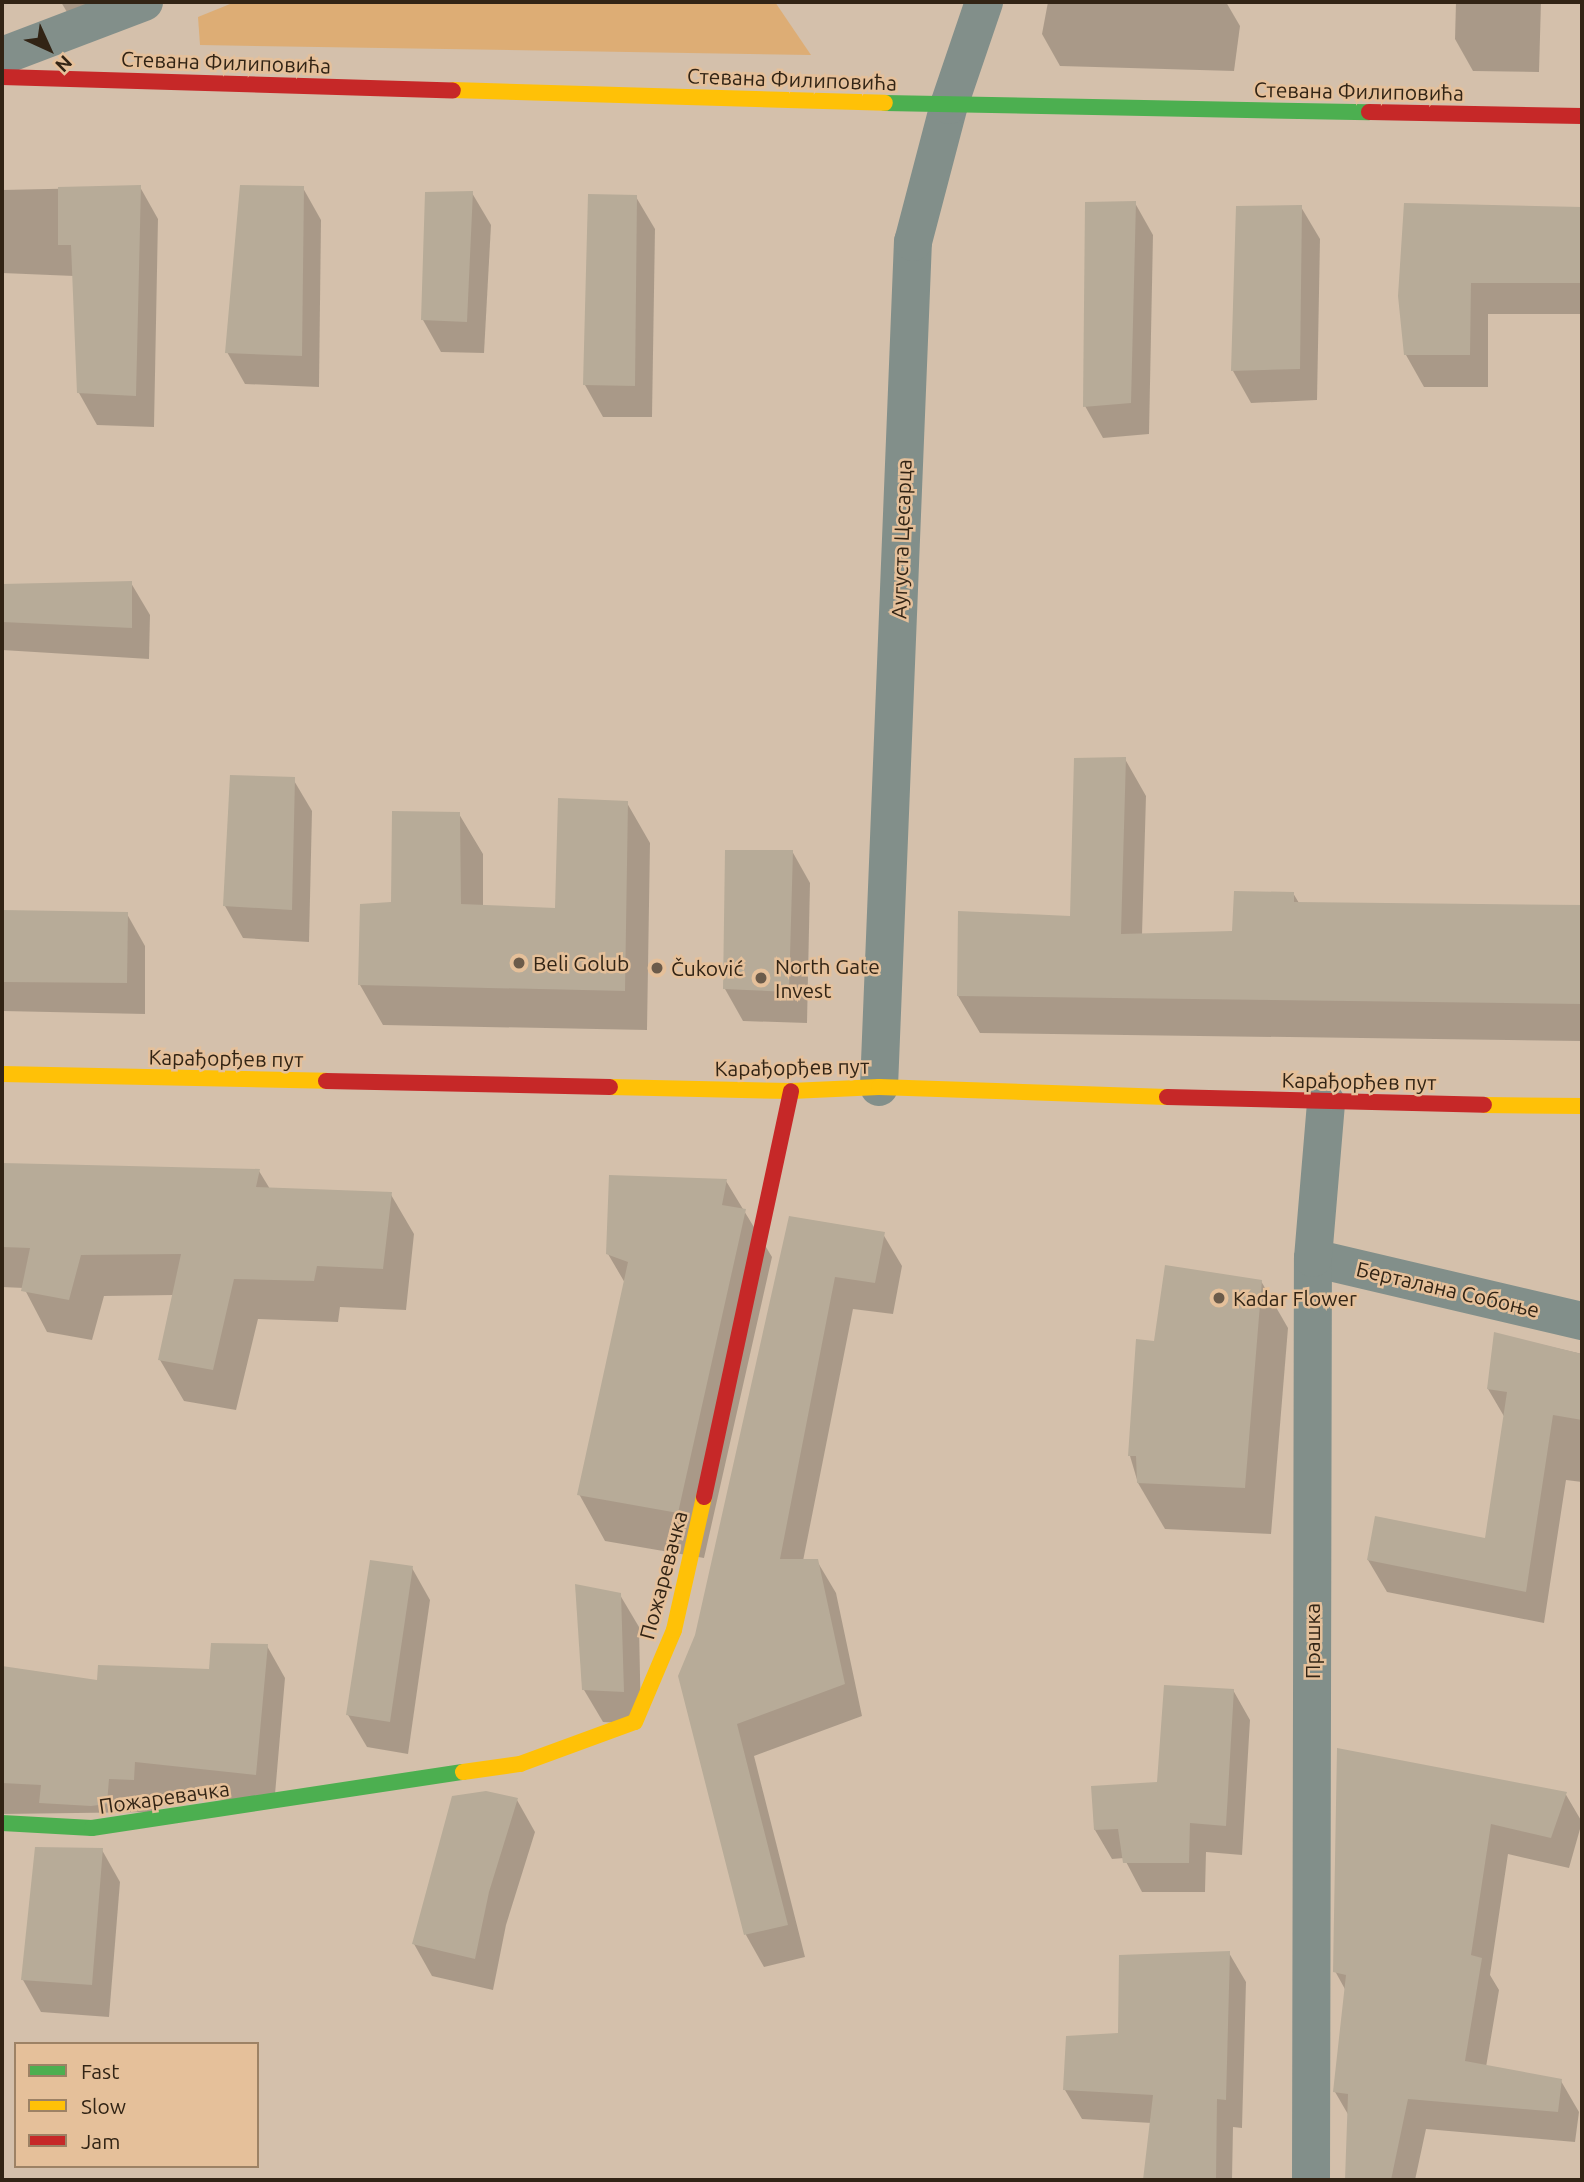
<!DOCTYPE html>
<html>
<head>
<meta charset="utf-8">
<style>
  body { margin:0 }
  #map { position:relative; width:1584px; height:2182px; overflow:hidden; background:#d4c0ab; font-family:Ubuntu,sans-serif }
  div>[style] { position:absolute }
  .green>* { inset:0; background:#ddad75 }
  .shadow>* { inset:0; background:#0003 }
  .building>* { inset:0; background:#b7ab98 }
  .street>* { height:38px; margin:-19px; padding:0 19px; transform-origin:19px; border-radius:19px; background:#828f8a }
  .fast>* { height:16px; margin:-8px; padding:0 8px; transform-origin:8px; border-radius:8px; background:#4caf50 }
  .slow>* { height:16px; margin:-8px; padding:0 8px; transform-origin:8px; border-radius:8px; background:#ffc107 }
  .jam>* { height:16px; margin:-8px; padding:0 8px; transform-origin:8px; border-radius:8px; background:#c62828 }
  .dots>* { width:19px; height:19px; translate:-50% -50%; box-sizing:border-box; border:4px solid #e5c09a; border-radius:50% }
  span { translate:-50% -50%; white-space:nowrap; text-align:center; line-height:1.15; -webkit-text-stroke:5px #e5c09a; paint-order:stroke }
  .street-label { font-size:21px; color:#322415 }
  .poi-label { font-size:21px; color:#322415 }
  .left { translate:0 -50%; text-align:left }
  .frame { position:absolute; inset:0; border:4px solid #322415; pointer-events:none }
  .legend { position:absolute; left:14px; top:2042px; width:245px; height:126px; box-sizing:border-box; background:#e5c09a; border:2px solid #9d8265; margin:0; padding:9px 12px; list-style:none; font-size:21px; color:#322415 }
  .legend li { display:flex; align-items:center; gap:14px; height:35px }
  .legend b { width:35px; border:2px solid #9d8265 }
  .north { position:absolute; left:14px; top:14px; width:70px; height:70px; -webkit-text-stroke:5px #e5c09a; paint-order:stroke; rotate:135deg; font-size:19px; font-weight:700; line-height:28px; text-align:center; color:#322415 }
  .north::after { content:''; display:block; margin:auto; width:24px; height:32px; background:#322415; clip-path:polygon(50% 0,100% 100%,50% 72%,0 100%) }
</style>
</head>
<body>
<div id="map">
  <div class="green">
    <div style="clip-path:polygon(235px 2px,775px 2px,811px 55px,200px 45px,198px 17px)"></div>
  </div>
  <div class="shadow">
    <div style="clip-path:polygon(61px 2px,110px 2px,77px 29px)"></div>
    <div style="clip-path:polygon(1048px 2px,1226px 2px,1240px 26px,1234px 71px,1060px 66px,1042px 34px)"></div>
    <div style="clip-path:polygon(1456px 2px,1541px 2px,1539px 72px,1473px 71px,1455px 39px)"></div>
    <div style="clip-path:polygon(140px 187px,158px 219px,154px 427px,97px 425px,79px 393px,74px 276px,2px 273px,2px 190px)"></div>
    <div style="clip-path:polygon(303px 188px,321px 220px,319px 387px,245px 384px,227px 352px)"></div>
    <div style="clip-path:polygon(472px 193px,491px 225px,484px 353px,441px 352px,423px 320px)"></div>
    <div style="clip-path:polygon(636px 197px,655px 229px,652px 417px,603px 417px,585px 385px)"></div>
    <div style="clip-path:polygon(1135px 203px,1153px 235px,1149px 434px,1103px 438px,1085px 406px)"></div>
    <div style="clip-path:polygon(1406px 205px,1582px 209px,1582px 314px,1488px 314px,1488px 387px,1424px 387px,1406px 355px)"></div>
    <div style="clip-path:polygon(1301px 207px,1320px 239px,1317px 400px,1251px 403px,1233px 371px,1237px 208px)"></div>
    <div style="clip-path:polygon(131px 583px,150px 615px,149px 659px,2px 650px,2px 586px)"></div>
    <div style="clip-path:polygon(1125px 759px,1146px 796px,1142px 935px,1234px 933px,1293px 893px,1299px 903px,1582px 907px,1582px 1041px,980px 1033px,958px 996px,1072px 918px)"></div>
    <div style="clip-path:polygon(293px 779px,312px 811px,309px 942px,243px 938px,225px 906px)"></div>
    <div style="clip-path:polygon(627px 803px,650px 843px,647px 1030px,383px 1025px,360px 985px,393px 904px,459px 814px,483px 854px,483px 907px,557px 910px)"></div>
    <div style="clip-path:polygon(792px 851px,810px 883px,807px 1023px,743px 1021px,725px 989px)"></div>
    <div style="clip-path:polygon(2px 912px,127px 914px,145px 946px,145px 1014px,2px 1011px)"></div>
    <div style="clip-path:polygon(2px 1166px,259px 1171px,270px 1189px,390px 1193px,414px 1234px,406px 1310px,340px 1307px,338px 1322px,258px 1319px,236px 1410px,184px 1401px,160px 1360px,174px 1295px,104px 1296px,92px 1340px,47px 1332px,24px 1288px,2px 1287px)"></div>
    <div style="clip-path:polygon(726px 1181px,772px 1257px,704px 1558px,605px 1541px,579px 1494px,625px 1283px,608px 1254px)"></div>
    <div style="clip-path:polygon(791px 1218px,883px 1234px,902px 1266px,893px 1314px,853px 1309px,803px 1561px,817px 1561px,836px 1593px,862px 1716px,754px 1756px,805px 1957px,764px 1967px,746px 1935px,697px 1635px)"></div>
    <div style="clip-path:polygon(1261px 1281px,1288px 1328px,1271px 1534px,1165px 1529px,1138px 1483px,1130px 1456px,1155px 1343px)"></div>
    <div style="clip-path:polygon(1496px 1334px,1582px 1354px,1582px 1482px,1566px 1480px,1544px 1623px,1387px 1592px,1368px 1560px,1486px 1540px,1505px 1418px,1488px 1389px)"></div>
    <div style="clip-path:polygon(412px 1568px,430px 1600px,408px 1754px,367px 1747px,348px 1715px)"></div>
    <div style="clip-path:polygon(620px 1595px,639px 1627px,641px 1724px,603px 1722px,584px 1690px)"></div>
    <div style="clip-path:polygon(267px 1646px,285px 1678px,274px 1806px,153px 1793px,152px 1812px,2px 1814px,2px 1667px,99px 1682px,211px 1670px)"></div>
    <div style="clip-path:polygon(1233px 1690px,1250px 1720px,1242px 1855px,1206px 1852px,1205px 1892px,1142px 1892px,1124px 1858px,1112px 1859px,1095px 1830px,1093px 1788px,1159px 1784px)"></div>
    <div style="clip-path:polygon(1339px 1751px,1565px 1793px,1582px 1822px,1569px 1868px,1508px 1854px,1490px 1975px,1499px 1990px,1486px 2067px,1561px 2081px,1579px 2112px,1575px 2142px,1426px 2129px,1415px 2180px,1347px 2180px,1349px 2116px,1335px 2092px,1346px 1991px,1335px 1971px)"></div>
    <div style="clip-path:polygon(517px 1800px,535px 1832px,506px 1925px,493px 1990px,432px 1976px,414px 1944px)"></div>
    <div style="clip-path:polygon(102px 1850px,120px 1882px,109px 2017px,41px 2012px,23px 1980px)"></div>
    <div style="clip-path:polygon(1229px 1953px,1246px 1982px,1242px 2128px,1233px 2127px,1232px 2180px,1144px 2180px,1152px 2123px,1082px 2119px,1065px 2090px,1119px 2034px)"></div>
  </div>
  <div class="building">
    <div style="clip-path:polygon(141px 185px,136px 396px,77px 393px,71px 245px,58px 245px,58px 187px)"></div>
    <div style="clip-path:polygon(240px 185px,304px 186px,302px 356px,225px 353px)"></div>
    <div style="clip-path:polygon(473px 191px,467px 322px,421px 320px,425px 192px)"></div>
    <div style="clip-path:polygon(588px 194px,637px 195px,635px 386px,583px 385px)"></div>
    <div style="clip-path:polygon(1136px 201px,1131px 403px,1083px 407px,1085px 202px)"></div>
    <div style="clip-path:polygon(1404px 203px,1582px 207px,1582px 283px,1471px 283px,1470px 355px,1404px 355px,1398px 296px)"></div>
    <div style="clip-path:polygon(1302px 205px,1300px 369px,1231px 371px,1236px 206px)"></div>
    <div style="clip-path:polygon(132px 581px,132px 628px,2px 622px,2px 584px)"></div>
    <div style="clip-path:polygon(1126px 757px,1121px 934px,1232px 931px,1234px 891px,1294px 892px,1294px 902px,1582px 905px,1582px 1004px,957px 996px,958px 911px,1070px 916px,1074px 758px)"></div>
    <div style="clip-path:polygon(230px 775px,295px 777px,292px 910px,223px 906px)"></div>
    <div style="clip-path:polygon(558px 798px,628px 801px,625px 991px,358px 985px,360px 904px,391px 902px,392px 811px,460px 812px,461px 904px,555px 908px)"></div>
    <div style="clip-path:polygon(725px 850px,793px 850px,789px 992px,723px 989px)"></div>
    <div style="clip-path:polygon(2px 910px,128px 912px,127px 983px,2px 982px)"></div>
    <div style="clip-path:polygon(2px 1163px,260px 1169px,256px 1187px,392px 1192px,383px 1269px,317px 1266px,314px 1281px,234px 1279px,213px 1370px,158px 1360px,181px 1254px,81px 1255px,69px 1300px,21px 1291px,30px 1248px,2px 1247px)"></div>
    <div style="clip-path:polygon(609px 1175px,727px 1179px,722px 1205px,746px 1209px,678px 1513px,577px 1495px,628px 1262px,606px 1254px)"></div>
    <div style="clip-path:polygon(789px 1216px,885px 1232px,875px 1283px,835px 1277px,780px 1559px,818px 1559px,845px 1684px,737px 1724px,788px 1925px,744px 1935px,678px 1676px,695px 1635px)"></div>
    <div style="clip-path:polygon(1165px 1265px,1262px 1280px,1245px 1488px,1137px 1483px,1136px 1456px,1128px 1456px,1136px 1339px,1154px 1341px)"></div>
    <div style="clip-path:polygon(1494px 1332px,1582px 1354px,1582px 1420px,1553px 1415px,1526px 1592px,1367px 1560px,1375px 1516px,1485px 1538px,1507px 1392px,1487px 1389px)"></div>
    <div style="clip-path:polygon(370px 1560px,413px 1566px,390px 1722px,346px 1715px)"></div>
    <div style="clip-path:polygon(575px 1584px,621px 1593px,624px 1692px,582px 1690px)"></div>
    <div style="clip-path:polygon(211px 1643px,268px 1644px,256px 1775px,135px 1762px,134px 1780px,109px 1779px,107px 1804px,91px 1806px,39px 1803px,41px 1785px,2px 1783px,2px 1666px,97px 1680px,98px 1665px,209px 1669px)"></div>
    <div style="clip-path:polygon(1164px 1685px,1234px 1689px,1226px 1826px,1190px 1823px,1189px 1863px,1123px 1863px,1118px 1829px,1094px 1830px,1091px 1786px,1157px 1782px)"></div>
    <div style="clip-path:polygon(1337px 1748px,1567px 1792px,1551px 1838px,1491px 1824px,1471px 1955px,1482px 1958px,1465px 2061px,1562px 2079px,1558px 2112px,1408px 2099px,1391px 2180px,1345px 2180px,1348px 2094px,1333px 2092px,1346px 1975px,1333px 1972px)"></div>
    <div style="clip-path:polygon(486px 1791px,518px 1798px,489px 1892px,475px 1959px,412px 1944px,452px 1796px)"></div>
    <div style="clip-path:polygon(35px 1847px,103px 1848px,92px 1985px,21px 1980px)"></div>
    <div style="clip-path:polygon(1230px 1951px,1226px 2100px,1217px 2099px,1216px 2180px,1143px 2180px,1153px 2095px,1063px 2090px,1066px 2036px,1118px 2033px,1119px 1955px)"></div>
  </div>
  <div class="street">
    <div style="left:2px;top:56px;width:152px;rotate:-20.8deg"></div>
    <div style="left:879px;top:1087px;width:846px;rotate:-87.7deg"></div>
    <div style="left:913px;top:242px;width:142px;rotate:-75.3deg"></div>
    <div style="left:949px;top:105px;width:109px;rotate:-71.2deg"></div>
    <div style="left:1313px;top:1258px;width:276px;rotate:13.2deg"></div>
    <div style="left:1311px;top:2180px;width:922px;rotate:-89.88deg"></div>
    <div style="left:1313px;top:1258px;width:156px;rotate:-85.2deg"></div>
  </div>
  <div class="fast">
    <div style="left:885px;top:103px;width:484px;rotate:1.1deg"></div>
    <div style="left:2px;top:1823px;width:90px;rotate:3.2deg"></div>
    <div style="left:92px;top:1828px;width:375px;rotate:-8.6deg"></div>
  </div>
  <div class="slow">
    <div style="left:453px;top:90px;width:432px;rotate:1.7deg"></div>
    <div style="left:2px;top:1074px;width:324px;rotate:1.2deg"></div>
    <div style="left:610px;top:1087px;width:181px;rotate:1.3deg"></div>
    <div style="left:791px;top:1091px;width:88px;rotate:-2.6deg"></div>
    <div style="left:879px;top:1087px;width:288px;rotate:2deg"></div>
    <div style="left:1484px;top:1105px;width:98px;rotate:0.6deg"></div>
    <div style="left:463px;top:1772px;width:58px;rotate:-8deg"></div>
    <div style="left:520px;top:1764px;width:122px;rotate:-20.1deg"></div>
    <div style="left:635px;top:1722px;width:100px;rotate:-67deg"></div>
    <div style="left:674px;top:1630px;width:136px;rotate:-77.3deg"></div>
  </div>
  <div class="jam">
    <div style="left:2px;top:77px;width:451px;rotate:1.7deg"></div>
    <div style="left:1369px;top:112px;width:213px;rotate:1.1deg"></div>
    <div style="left:326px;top:1081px;width:284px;rotate:1.2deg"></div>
    <div style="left:1167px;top:1097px;width:317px;rotate:1.4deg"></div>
    <div style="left:704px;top:1497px;width:415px;rotate:-77.9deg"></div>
  </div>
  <div class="dots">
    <div style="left:519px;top:963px;background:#6b5b4a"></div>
    <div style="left:657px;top:968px;background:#6b5b4a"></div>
    <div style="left:761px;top:978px;background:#6b5b4a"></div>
    <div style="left:1219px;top:1298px;background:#6b5b4a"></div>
  </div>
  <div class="street-label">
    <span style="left:226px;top:62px;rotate:2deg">Стевана Филиповића</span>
    <span style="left:792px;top:79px;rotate:2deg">Стевана Филиповића</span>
    <span style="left:1359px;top:91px;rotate:1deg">Стевана Филиповића</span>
    <span style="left:901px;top:539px;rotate:-88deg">Аугуста Цесарца</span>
    <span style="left:226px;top:1058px;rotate:1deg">Карађорђев пут</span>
    <span style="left:792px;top:1067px;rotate:-1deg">Карађорђев пут</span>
    <span style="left:1359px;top:1081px;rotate:1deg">Карађорђев пут</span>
    <span style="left:1448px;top:1289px;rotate:13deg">Берталана Собоње</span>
    <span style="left:663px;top:1575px;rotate:-75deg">Пожаревачка</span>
    <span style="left:1312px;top:1641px;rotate:-90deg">Прашка</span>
    <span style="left:164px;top:1797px;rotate:-8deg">Пожаревачка</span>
  </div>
  <div class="poi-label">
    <span class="left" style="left:533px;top:963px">Beli Golub</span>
    <span class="left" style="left:775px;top:978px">North Gate<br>Invest</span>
    <span class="left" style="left:671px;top:968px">Čuković</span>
    <span class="left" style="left:1233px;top:1298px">Kadar Flower</span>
  </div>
  <div class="frame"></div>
  <ul class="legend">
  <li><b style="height:9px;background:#4caf50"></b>Fast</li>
  <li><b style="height:9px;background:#ffc107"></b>Slow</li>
  <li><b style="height:9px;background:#c62828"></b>Jam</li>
  </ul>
  <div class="north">N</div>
</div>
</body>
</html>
